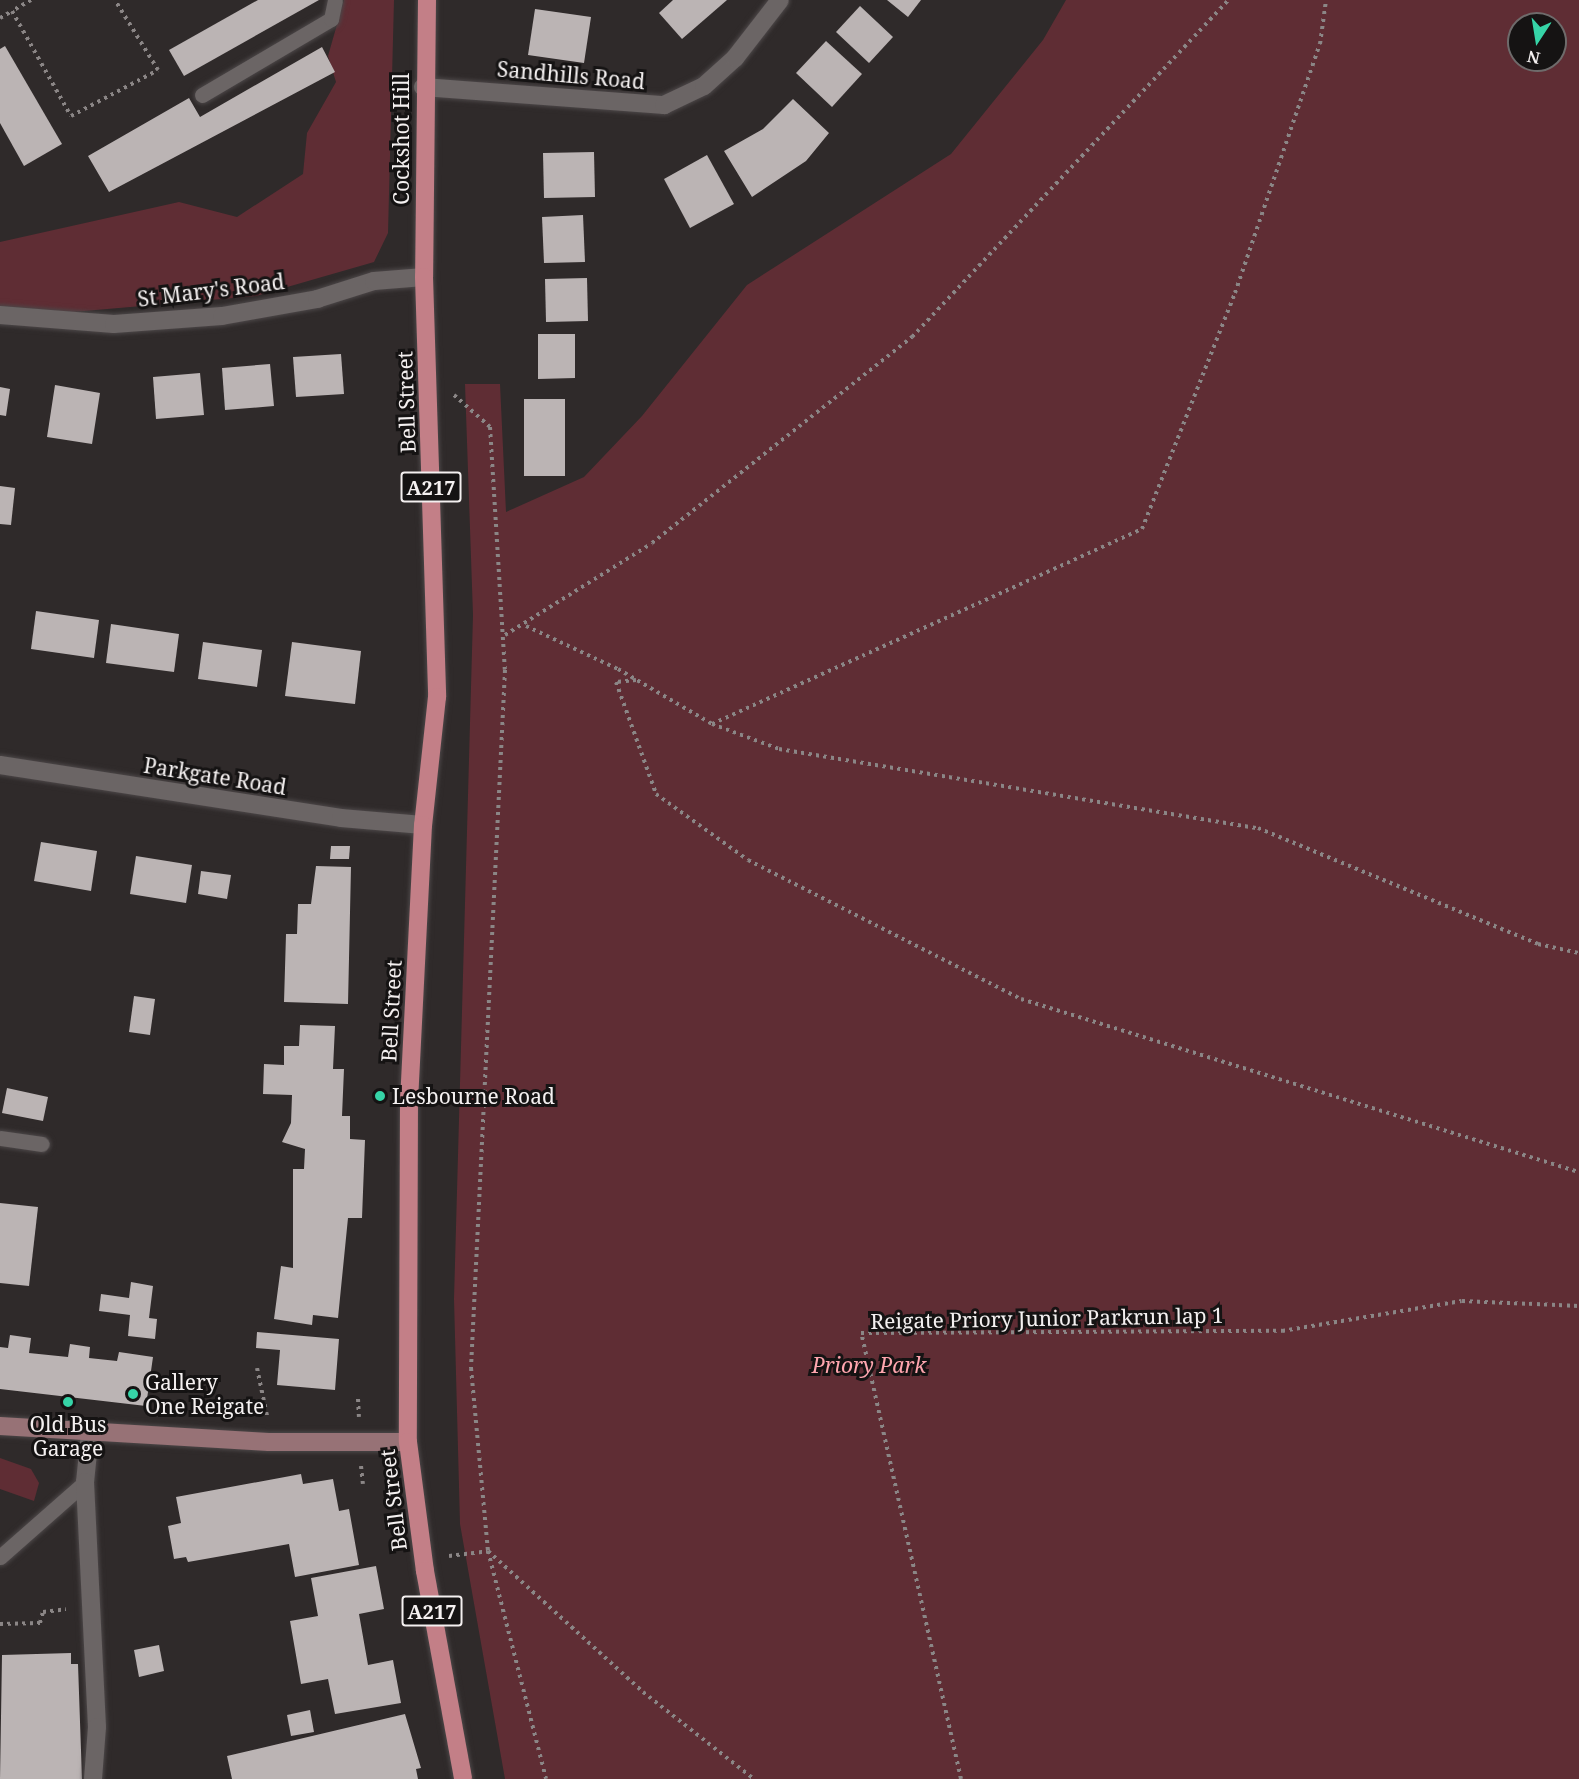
<!DOCTYPE html>
<html>
<head>
<meta charset="utf-8">
<style>
  body { margin:0 }
  #map { position:relative; width:1579px; height:1779px; overflow:hidden; background:#2f2a2a; font-family:"Noto Serif",serif }
  div>[style] { position:absolute }
  .green>* { inset:0; background:#5f2d34 }
  .building>* { inset:0; background:#bbb4b4 }
  .path>* { height:4px; margin-top:-2px; transform-origin:0; background:repeating-linear-gradient(90deg,#8b8686 0 3px,transparent 0 7.5px) }
  .roads { filter:drop-shadow(0 0 2px #4c4748) drop-shadow(0 0 2px #4c4748) }
  .lane>* { height:15px; margin:-7.5px; padding:0 7.5px; transform-origin:7.5px; border-radius:7.5px; background:#6b6565 }
  .street>* { height:18px; margin:-9px; padding:0 9px; transform-origin:9px; border-radius:9px; background:#6b6565 }
  .secondary>* { height:18px; margin:-9px; padding:0 9px; transform-origin:9px; border-radius:9px; background:#977276 }
  .primary>* { height:18px; margin:-9px; padding:0 9px; transform-origin:9px; border-radius:9px; background:#c37f87 }
  .dots>* { width:16px; height:16px; translate:-50% -50%; box-sizing:border-box; border:3px solid #151313; border-radius:50% }
  span { translate:-50% -50%; white-space:nowrap; text-align:center; line-height:1.15; -webkit-text-stroke:6px #151313; paint-order:stroke }
  .shield-label span { padding:2px 4px; background:#151313; border:2px solid; border-radius:4px; -webkit-text-stroke-width:0 }
  .shield-label { font-size:20px; color:#f4f0f0; font-weight:700 }
  .street-label { font-size:21px; color:#f4f0f0 }
  .poi-label { font-size:21px; color:#f4f0f0 }
  .left { translate:0 -50%; text-align:left }
  .park-label { font-size:21px; color:#ffa6af; font-style:italic }
  .north { position:absolute; left:1507px; top:12px; width:60px; height:60px; box-sizing:border-box; background:#151313; border:2px solid #6e6b6b; border-radius:50%; rotate:192deg; font-size:16px; font-weight:700; line-height:24px; text-align:center; color:#f4f0f0 }
  .north::after { content:''; display:block; margin:auto; width:21px; height:27px; background:#36d4a7; clip-path:polygon(50% 0,100% 100%,50% 72%,0 100%) }
</style>
</head>
<body>
<div id="map">
  <div class="green">
    <div style="clip-path:polygon(344px 0,394px 0,388px 233px,374px 262px,256px 296px,73px 312px,0 306px,0 242px,179px 202px,237px 217px,303px 174px,307px 133px,336px 82px,328px 56px)"></div>
    <div style="clip-path:polygon(evenodd,1066px 0,1579px 0,1579px 1779px,505px 1779px,460px 1524px,454px 1299px,473px 615px,465px 384px,500px 384px,506px 512px,584px 477px,642px 416px,747px 285px,951px 154px,1043px 40px,1066px 0,1519px 24px,1555px 24px,1555px 60px,1519px 60px,1519px 24px)"></div>
    <div style="clip-path:polygon(0 1458px,31px 1469px,39px 1483px,34px 1501px,0 1489px)"></div>
  </div>
  <div class="building">
    <div style="clip-path:polygon(258px 0,319px 0,184px 76px,169px 50px)"></div>
    <div style="clip-path:polygon(673px 0,727px 0,682px 39px,659px 13px)"></div>
    <div style="clip-path:polygon(887px 0,921px 0,908px 17px)"></div>
    <div style="clip-path:polygon(860px 6px,893px 37px,869px 63px,836px 32px)"></div>
    <div style="clip-path:polygon(535px 9px,591px 17px,584px 63px,528px 55px)"></div>
    <div style="clip-path:polygon(826px 41px,862px 74px,832px 107px,796px 73px)"></div>
    <div style="clip-path:polygon(5px 46px,62px 144px,24px 166px,0 123px,0 49px)"></div>
    <div style="clip-path:polygon(322px 47px,335px 72px,109px 192px,88px 156px,189px 98px,200px 117px)"></div>
    <div style="clip-path:polygon(793px 99px,829px 133px,806px 161px,752px 197px,724px 151px,763px 129px)"></div>
    <div style="clip-path:polygon(594px 152px,595px 197px,544px 198px,543px 153px)"></div>
    <div style="clip-path:polygon(707px 155px,734px 204px,690px 228px,664px 179px)"></div>
    <div style="clip-path:polygon(583px 215px,585px 262px,544px 263px,542px 217px)"></div>
    <div style="clip-path:polygon(587px 278px,588px 321px,546px 322px,545px 279px)"></div>
    <div style="clip-path:polygon(538px 334px,575px 334px,575px 378px,538px 379px)"></div>
    <div style="clip-path:polygon(341px 354px,344px 394px,296px 397px,293px 357px)"></div>
    <div style="clip-path:polygon(270px 364px,274px 406px,225px 410px,222px 368px)"></div>
    <div style="clip-path:polygon(200px 373px,204px 415px,156px 419px,153px 377px)"></div>
    <div style="clip-path:polygon(55px 385px,100px 393px,92px 444px,47px 437px)"></div>
    <div style="clip-path:polygon(0 387px,10px 389px,6px 416px,0 415px)"></div>
    <div style="clip-path:polygon(524px 399px,565px 399px,565px 476px,524px 476px)"></div>
    <div style="clip-path:polygon(0 486px,15px 488px,11px 525px,0 524px)"></div>
    <div style="clip-path:polygon(36px 611px,99px 620px,94px 658px,31px 649px)"></div>
    <div style="clip-path:polygon(111px 624px,179px 634px,174px 672px,106px 663px)"></div>
    <div style="clip-path:polygon(203px 642px,262px 650px,257px 687px,198px 679px)"></div>
    <div style="clip-path:polygon(292px 642px,361px 651px,355px 704px,285px 696px)"></div>
    <div style="clip-path:polygon(41px 842px,97px 851px,91px 891px,34px 881px)"></div>
    <div style="clip-path:polygon(331px 846px,350px 846px,349px 859px,330px 859px)"></div>
    <div style="clip-path:polygon(136px 856px,192px 865px,186px 903px,130px 894px)"></div>
    <div style="clip-path:polygon(316px 866px,351px 867px,348px 1004px,284px 1002px,286px 934px,297px 934px,298px 904px,311px 904px)"></div>
    <div style="clip-path:polygon(201px 871px,231px 875px,227px 899px,198px 894px)"></div>
    <div style="clip-path:polygon(134px 996px,155px 999px,150px 1035px,129px 1032px)"></div>
    <div style="clip-path:polygon(300px 1025px,335px 1026px,333px 1069px,344px 1069px,342px 1116px,350px 1116px,350px 1139px,365px 1140px,362px 1218px,348px 1218px,338px 1318px,313px 1315px,312px 1325px,274px 1319px,281px 1266px,293px 1268px,293px 1169px,304px 1169px,305px 1149px,282px 1142px,291px 1123px,292px 1095px,263px 1094px,264px 1064px,284px 1065px,284px 1046px,299px 1046px)"></div>
    <div style="clip-path:polygon(7px 1088px,48px 1097px,43px 1121px,2px 1113px)"></div>
    <div style="clip-path:polygon(0 1203px,38px 1207px,29px 1286px,0 1283px)"></div>
    <div style="clip-path:polygon(131px 1282px,153px 1286px,149px 1318px,157px 1319px,155px 1339px,128px 1336px,130px 1315px,99px 1311px,101px 1294px,129px 1298px)"></div>
    <div style="clip-path:polygon(257px 1332px,339px 1339px,335px 1390px,277px 1385px,280px 1350px,256px 1348px)"></div>
    <div style="clip-path:polygon(10px 1335px,31px 1338px,29px 1353px,68px 1357px,70px 1344px,90px 1347px,89px 1358px,117px 1361px,119px 1352px,153px 1357px,146px 1406px,0 1389px,0 1347px,8px 1348px)"></div>
    <div style="clip-path:polygon(301px 1474px,303px 1484px,333px 1479px,339px 1511px,349px 1509px,359px 1565px,295px 1577px,289px 1544px,188px 1562px,186px 1557px,174px 1559px,168px 1526px,181px 1523px,176px 1497px)"></div>
    <div style="clip-path:polygon(376px 1566px,384px 1609px,359px 1614px,368px 1665px,393px 1660px,401px 1703px,335px 1714px,328px 1679px,301px 1684px,290px 1621px,318px 1616px,311px 1578px)"></div>
    <div style="clip-path:polygon(159px 1645px,164px 1671px,139px 1677px,134px 1650px)"></div>
    <div style="clip-path:polygon(71px 1653px,71px 1664px,78px 1664px,82px 1779px,0 1779px,2px 1655px)"></div>
    <div style="clip-path:polygon(310px 1710px,314px 1732px,291px 1736px,287px 1715px)"></div>
    <div style="clip-path:polygon(405px 1714px,421px 1768px,416px 1769px,418px 1779px,232px 1779px,227px 1756px)"></div>
  </div>
  <div class="path">
    <div style="left:31px;top:0;width:22px;rotate:150deg"></div>
    <div style="left:12px;top:11px;width:120px;rotate:60.7deg"></div>
    <div style="left:71px;top:116px;width:98px;rotate:-27.9deg"></div>
    <div style="left:158px;top:70px;width:82px;rotate:-121.6deg"></div>
    <div style="left:0;top:18px;width:14px;rotate:-30deg"></div>
    <div style="left:454px;top:395px;width:48px;rotate:41.6deg"></div>
    <div style="left:490px;top:427px;width:243px;rotate:86.5deg"></div>
    <div style="left:505px;top:670px;width:699px;rotate:92.79deg"></div>
    <div style="left:471px;top:1368px;width:184px;rotate:84.7deg"></div>
    <div style="left:488px;top:1551px;width:235px;rotate:75.7deg"></div>
    <div style="left:526px;top:626px;width:102px;rotate:25.1deg"></div>
    <div style="left:618px;top:669px;width:109px;rotate:30.3deg"></div>
    <div style="left:712px;top:724px;width:72px;rotate:20.5deg"></div>
    <div style="left:779px;top:749px;width:485px;rotate:9.4deg"></div>
    <div style="left:1258px;top:828px;width:303px;rotate:22.5deg"></div>
    <div style="left:1538px;top:944px;width:42px;rotate:12.4deg"></div>
    <div style="left:505px;top:635px;width:173px;rotate:-32deg"></div>
    <div style="left:652px;top:543px;width:332px;rotate:-38.4deg"></div>
    <div style="left:912px;top:337px;width:462px;rotate:-46.8deg"></div>
    <div style="left:636px;top:680px;width:20px;rotate:174deg"></div>
    <div style="left:616px;top:682px;width:119px;rotate:70.3deg"></div>
    <div style="left:656px;top:794px;width:113px;rotate:35.7deg"></div>
    <div style="left:748px;top:860px;width:306px;rotate:27deg"></div>
    <div style="left:1021px;top:999px;width:584px;rotate:17.23deg"></div>
    <div style="left:712px;top:724px;width:472px;rotate:-24.4deg"></div>
    <div style="left:1142px;top:529px;width:254px;rotate:-68.5deg"></div>
    <div style="left:1235px;top:293px;width:263px;rotate:-71.2deg"></div>
    <div style="left:1320px;top:44px;width:44px;rotate:-82.2deg"></div>
    <div style="left:257px;top:1368px;width:49px;rotate:78.2deg"></div>
    <div style="left:358px;top:1399px;width:18px;rotate:87deg"></div>
    <div style="left:361px;top:1466px;width:18px;rotate:84deg"></div>
    <div style="left:449px;top:1556px;width:39px;rotate:-7deg"></div>
    <div style="left:488px;top:1551px;width:210px;rotate:42.3deg"></div>
    <div style="left:643px;top:1692px;width:141px;rotate:38.1deg"></div>
    <div style="left:0;top:1624px;width:40px;rotate:-1.4deg"></div>
    <div style="left:40px;top:1623px;width:11px;rotate:-75deg"></div>
    <div style="left:43px;top:1612px;width:23px;rotate:-7deg"></div>
    <div style="left:961px;top:1779px;width:457px;rotate:-102.6deg"></div>
    <div style="left:861px;top:1333px;width:421px;rotate:-0.3deg"></div>
    <div style="left:1282px;top:1331px;width:182px;rotate:-9.5deg"></div>
    <div style="left:1462px;top:1301px;width:117px;rotate:2.4deg"></div>
  </div>
  <div class="roads">
    <div class="lane">
      <div style="left:202px;top:95px;width:150px;rotate:-30.5deg"></div>
      <div style="left:331px;top:19px;width:19px;rotate:-78deg"></div>
      <div style="left:0;top:1138px;width:42px;rotate:8.1deg"></div>
      <div style="left:0;top:1557px;width:113px;rotate:-41.4deg"></div>
    </div>
    <div class="street">
      <div style="left:423px;top:87px;width:242px;rotate:4.3deg"></div>
      <div style="left:664px;top:105px;width:44px;rotate:-25.4deg"></div>
      <div style="left:704px;top:86px;width:42px;rotate:-42.1deg"></div>
      <div style="left:735px;top:58px;width:73px;rotate:-52.2deg"></div>
      <div style="left:0;top:315px;width:114px;rotate:4.5deg"></div>
      <div style="left:114px;top:324px;width:108px;rotate:-4.2deg"></div>
      <div style="left:222px;top:316px;width:97px;rotate:-10.1deg"></div>
      <div style="left:317px;top:299px;width:60px;rotate:-17.5deg"></div>
      <div style="left:374px;top:281px;width:50px;rotate:-4.6deg"></div>
      <div style="left:0;top:765px;width:345px;rotate:8.8deg"></div>
      <div style="left:341px;top:818px;width:82px;rotate:4.9deg"></div>
      <div style="left:90px;top:1433px;width:49px;rotate:95.8deg"></div>
      <div style="left:85px;top:1482px;width:245px;rotate:87.2deg"></div>
      <div style="left:97px;top:1727px;width:52px;rotate:94.4deg"></div>
    </div>
    <div class="secondary">
      <div style="left:0;top:1426px;width:269px;rotate:3.4deg"></div>
      <div style="left:269px;top:1442px;width:139px"></div>
    </div>
    <div class="primary">
      <div style="left:427px;top:0;width:277px;rotate:90.6deg"></div>
      <div style="left:424px;top:277px;width:420px;rotate:88.2deg"></div>
      <div style="left:437px;top:697px;width:129px;rotate:96.2deg"></div>
      <div style="left:423px;top:825px;width:273px;rotate:92.9deg"></div>
      <div style="left:409px;top:1098px;width:344px;rotate:90.2deg"></div>
      <div style="left:408px;top:1442px;width:130px;rotate:82.5deg"></div>
      <div style="left:425px;top:1571px;width:211px;rotate:79.6deg"></div>
    </div>
  </div>
  <div class="dots">
    <div style="left:380px;top:1096px;background:#36d4a7"></div>
    <div style="left:133px;top:1394px;background:#36d4a7"></div>
    <div style="left:68px;top:1402px;background:#36d4a7"></div>
  </div>
  <div class="shield-label">
    <span style="left:431px;top:487px">A217</span>
    <span style="left:432px;top:1611px">A217</span>
  </div>
  <div class="street-label">
    <span style="left:571px;top:75px;rotate:5deg">Sandhills Road</span>
    <span style="left:401px;top:139px;rotate:-90deg">Cockshot Hill</span>
    <span style="left:211px;top:290px;rotate:-7deg">St Mary's Road</span>
    <span style="left:406px;top:402px;rotate:-92deg">Bell Street</span>
    <span style="left:215px;top:776px;rotate:9deg">Parkgate Road</span>
    <span style="left:391px;top:1011px;rotate:-87deg">Bell Street</span>
    <span style="left:1047px;top:1318px;rotate:-1deg">Reigate Priory Junior Parkrun lap 1</span>
    <span style="left:393px;top:1500px;rotate:-97deg">Bell Street</span>
  </div>
  <div class="poi-label">
    <span class="left" style="left:392px;top:1096px">Lesbourne Road</span>
    <span class="left" style="left:145px;top:1394px">Gallery<br>One Reigate</span>
    <span style="left:68px;top:1436px">Old Bus<br>Garage</span>
  </div>
  <div class="park-label">
    <span style="left:869px;top:1365px">Priory Park</span>
  </div>
  <div class="north">N</div>
</div>
</body>
</html>
